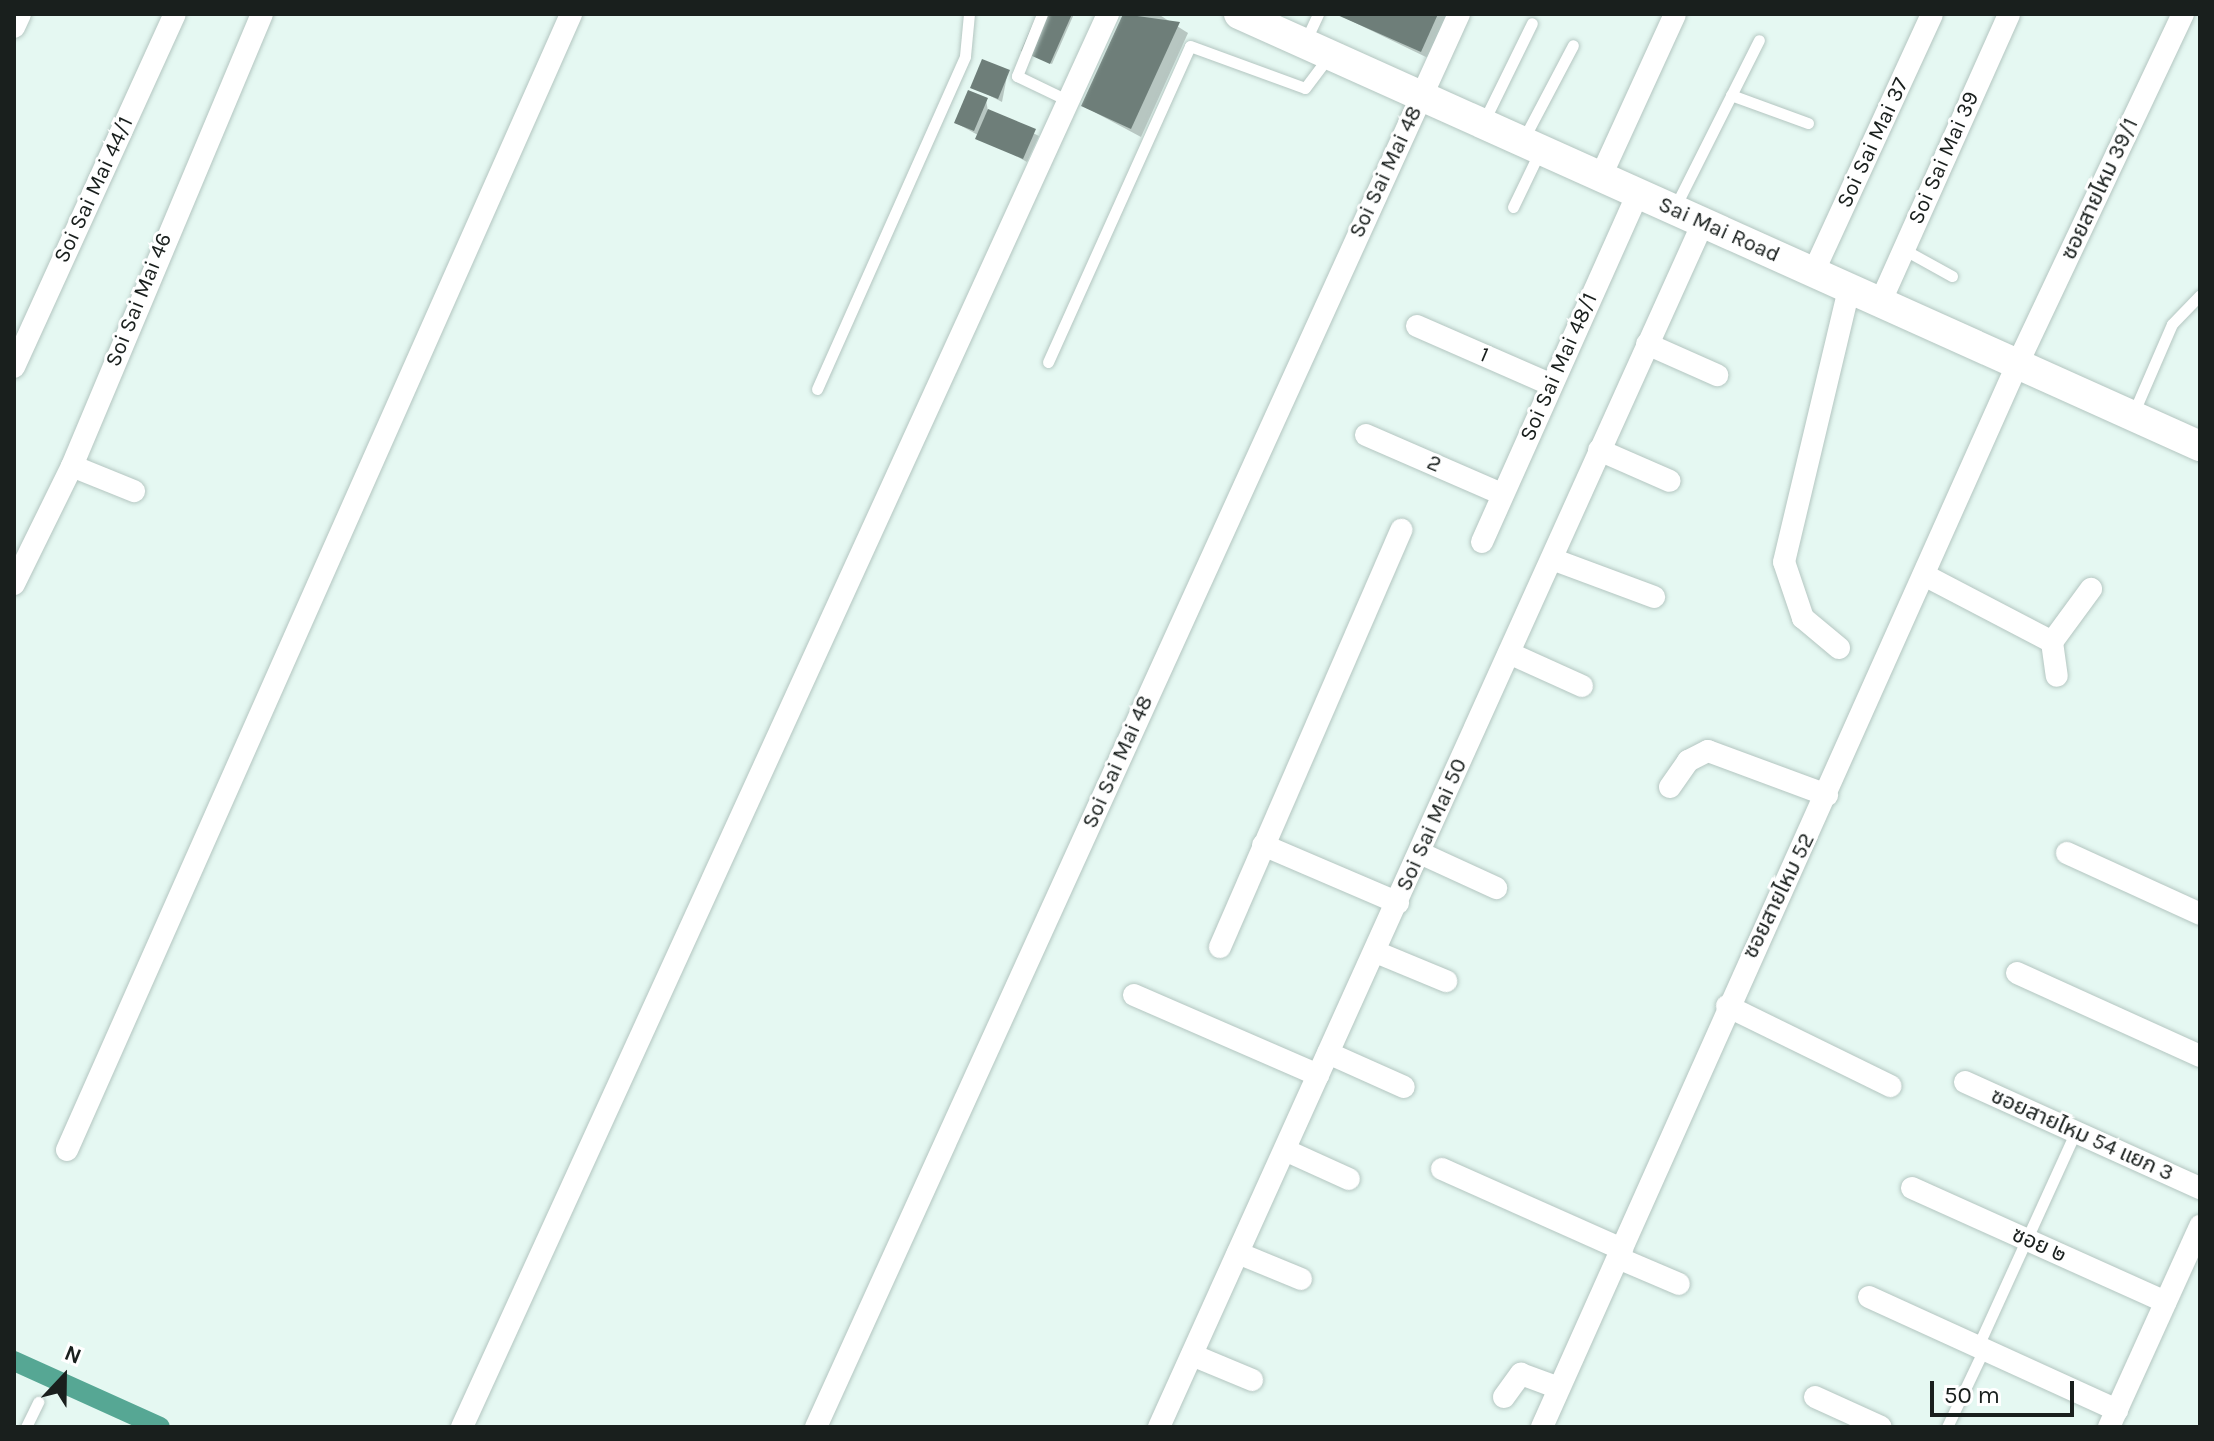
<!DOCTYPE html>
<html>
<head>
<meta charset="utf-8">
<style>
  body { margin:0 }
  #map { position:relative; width:2214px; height:1441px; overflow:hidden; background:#e5f8f2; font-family:Karla,"Noto Sans Thai",sans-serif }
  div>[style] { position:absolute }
  .shadow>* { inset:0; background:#0003 }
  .canal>* { height:20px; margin:-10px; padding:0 10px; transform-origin:10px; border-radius:10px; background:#56a794 }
  .building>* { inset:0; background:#6e7e79 }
  .roads { filter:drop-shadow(0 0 2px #b4c6c1) drop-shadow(0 0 2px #b4c6c1) }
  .lane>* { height:11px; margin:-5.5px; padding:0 5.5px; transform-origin:5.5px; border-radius:5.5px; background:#fff }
  .street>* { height:22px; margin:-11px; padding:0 11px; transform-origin:11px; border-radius:11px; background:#fff }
  .secondary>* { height:30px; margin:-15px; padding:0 15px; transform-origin:15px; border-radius:15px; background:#fff }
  span { translate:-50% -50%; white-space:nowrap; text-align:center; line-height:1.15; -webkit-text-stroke:6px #fff; paint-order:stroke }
  .street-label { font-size:22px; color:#191f1d }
  .frame { position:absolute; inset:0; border:16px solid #191f1d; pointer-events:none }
  .north { position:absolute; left:24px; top:1337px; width:80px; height:80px; -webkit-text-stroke:6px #fff; paint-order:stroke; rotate:22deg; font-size:22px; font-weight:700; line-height:32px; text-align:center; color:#191f1d }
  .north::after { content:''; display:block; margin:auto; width:28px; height:36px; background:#191f1d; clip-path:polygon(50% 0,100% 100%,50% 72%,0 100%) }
  .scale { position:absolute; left:1930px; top:1381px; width:144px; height:36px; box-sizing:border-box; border:4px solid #191f1d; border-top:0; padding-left:10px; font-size:24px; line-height:28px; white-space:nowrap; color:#191f1d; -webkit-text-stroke:6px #fff; paint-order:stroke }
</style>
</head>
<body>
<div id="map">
  <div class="shadow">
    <div style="clip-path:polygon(1039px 14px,1074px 14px,1052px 64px,1024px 52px)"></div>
    <div style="clip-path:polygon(1125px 14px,1158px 14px,1188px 33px,1141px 137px,1083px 106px)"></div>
    <div style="clip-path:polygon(1337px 14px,1444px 14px,1446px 16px,1428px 58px)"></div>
    <div style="clip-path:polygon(1008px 71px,1002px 102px,973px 87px)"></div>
    <div style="clip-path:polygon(986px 100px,988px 111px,1039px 136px,1027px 162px,956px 123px)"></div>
  </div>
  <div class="canal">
    <div style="left:14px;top:1361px;width:160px;rotate:24.3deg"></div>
  </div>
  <div class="building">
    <div style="clip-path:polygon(1037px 14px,1072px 14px,1050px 64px,1021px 51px)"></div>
    <div style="clip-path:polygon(1123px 14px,1180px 22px,1131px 129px,1081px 106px)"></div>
    <div style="clip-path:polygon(1335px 14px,1438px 14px,1421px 52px)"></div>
    <div style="clip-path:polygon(982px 59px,1010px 70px,998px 99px,970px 88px)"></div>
    <div style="clip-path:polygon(968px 90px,988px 98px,974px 131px,954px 123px)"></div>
    <div style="clip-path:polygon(988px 109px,1036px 129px,1023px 159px,975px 139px)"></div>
  </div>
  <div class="roads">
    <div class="lane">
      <div style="left:1042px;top:14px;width:67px;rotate:112deg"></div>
      <div style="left:1017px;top:76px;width:58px;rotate:25.7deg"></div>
      <div style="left:1305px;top:42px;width:31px;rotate:-65deg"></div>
      <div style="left:1731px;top:95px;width:82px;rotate:20deg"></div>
      <div style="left:1483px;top:123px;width:111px;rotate:-63.9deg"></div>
      <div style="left:1523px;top:140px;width:107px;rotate:-62.2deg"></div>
      <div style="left:1513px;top:207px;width:62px;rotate:-64.3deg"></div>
      <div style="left:1674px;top:209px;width:189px;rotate:-63.3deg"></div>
      <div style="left:1903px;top:249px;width:56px;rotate:28.9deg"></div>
      <div style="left:1048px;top:362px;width:346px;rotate:-65.8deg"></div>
      <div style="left:1190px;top:46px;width:122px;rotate:20.1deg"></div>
      <div style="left:1305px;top:88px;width:40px;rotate:-53deg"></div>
      <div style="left:817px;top:389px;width:364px;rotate:-66deg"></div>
      <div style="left:965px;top:56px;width:42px;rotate:-84.6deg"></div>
      <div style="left:2133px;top:414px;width:98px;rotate:-66.6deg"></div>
      <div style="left:2172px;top:324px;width:40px;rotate:-46deg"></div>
      <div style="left:1978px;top:1346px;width:234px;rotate:-65.5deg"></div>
      <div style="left:26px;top:1427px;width:28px;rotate:-64deg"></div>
      <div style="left:1947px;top:1427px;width:86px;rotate:-64.6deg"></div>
    </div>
    <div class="street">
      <div style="left:14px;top:27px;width:14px;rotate:-65deg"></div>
      <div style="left:1601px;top:176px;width:178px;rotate:-65.4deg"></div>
      <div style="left:1813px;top:273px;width:285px;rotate:-65.3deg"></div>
      <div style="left:1880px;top:303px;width:316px;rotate:-65.9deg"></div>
      <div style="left:1417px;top:326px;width:145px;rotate:23.6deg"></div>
      <div style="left:1647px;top:344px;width:77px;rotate:23.9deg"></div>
      <div style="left:14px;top:367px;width:388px;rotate:-65.5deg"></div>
      <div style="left:1366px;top:435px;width:148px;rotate:23.5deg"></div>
      <div style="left:1599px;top:450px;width:77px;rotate:23.6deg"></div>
      <div style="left:72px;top:466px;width:67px;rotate:22deg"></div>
      <div style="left:1482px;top:542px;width:382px;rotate:-65.9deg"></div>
      <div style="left:1552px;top:559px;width:109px;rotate:20.4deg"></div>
      <div style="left:1926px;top:576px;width:142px;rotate:27.6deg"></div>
      <div style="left:2052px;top:642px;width:34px;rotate:82deg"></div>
      <div style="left:14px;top:584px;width:131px;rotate:-63.8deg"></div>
      <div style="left:72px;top:466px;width:490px;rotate:-67.2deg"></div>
      <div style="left:2052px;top:642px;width:66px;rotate:-53.7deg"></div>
      <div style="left:1839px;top:648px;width:47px;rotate:-140.2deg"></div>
      <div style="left:1803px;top:618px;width:59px;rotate:-108.7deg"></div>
      <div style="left:1784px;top:562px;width:281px;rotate:-76.6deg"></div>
      <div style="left:1509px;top:653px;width:80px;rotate:24.3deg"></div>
      <div style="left:1670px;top:787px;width:32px;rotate:-55deg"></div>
      <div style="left:1688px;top:761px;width:22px;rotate:-27deg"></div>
      <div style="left:1708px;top:751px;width:127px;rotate:20.3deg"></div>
      <div style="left:1263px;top:845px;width:147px;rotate:23.2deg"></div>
      <div style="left:1420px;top:853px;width:84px;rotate:24.7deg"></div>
      <div style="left:2067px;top:853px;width:146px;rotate:24.6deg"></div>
      <div style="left:1220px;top:947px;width:455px;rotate:-66.5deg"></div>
      <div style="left:1376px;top:952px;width:76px;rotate:22.5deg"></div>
      <div style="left:2017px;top:973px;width:201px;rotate:24.4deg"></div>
      <div style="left:1134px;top:995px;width:201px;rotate:23.5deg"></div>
      <div style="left:1727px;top:1006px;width:182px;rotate:26.1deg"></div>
      <div style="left:1328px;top:1053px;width:83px;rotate:24.1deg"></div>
      <div style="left:1965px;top:1082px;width:258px;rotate:24.3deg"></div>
      <div style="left:67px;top:1150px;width:1243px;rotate:-66.07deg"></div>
      <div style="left:1285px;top:1150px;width:70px;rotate:24.4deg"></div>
      <div style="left:1442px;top:1169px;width:197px;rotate:24deg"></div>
      <div style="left:1912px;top:1188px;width:278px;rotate:24.2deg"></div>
      <div style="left:1238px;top:1253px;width:68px;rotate:22.4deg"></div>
      <div style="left:1618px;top:1258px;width:66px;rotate:23.1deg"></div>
      <div style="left:1869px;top:1297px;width:273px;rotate:24.5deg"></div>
      <div style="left:1192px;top:1355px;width:65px;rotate:22.6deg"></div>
      <div style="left:1504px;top:1397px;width:29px;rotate:-54deg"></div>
      <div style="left:1521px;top:1374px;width:40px;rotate:20.2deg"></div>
      <div style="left:1815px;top:1397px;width:72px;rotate:24.4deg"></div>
      <div style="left:462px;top:1427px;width:1554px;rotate:-65.43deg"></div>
      <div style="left:816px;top:1427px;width:1552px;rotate:-65.53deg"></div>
      <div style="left:1159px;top:1427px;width:1321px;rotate:-65.69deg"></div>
      <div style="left:1542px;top:1427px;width:1163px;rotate:-65.9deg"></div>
      <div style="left:2017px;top:365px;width:388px;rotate:-64.7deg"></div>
      <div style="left:2109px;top:1427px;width:221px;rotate:-65.6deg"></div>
    </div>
    <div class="secondary">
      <div style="left:1239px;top:14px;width:1054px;rotate:24.21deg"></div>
    </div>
  </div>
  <div class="street-label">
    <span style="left:1873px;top:143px;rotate:-65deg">Soi Sai Mai 37</span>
    <span style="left:1944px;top:158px;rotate:-66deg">Soi Sai Mai 39</span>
    <span style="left:1386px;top:172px;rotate:-65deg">Soi Sai Mai 48</span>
    <span style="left:2100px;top:189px;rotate:-65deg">ซอยสายไหม 39/1</span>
    <span style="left:94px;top:190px;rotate:-65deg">Soi Sai Mai 44/1</span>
    <span style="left:1719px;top:230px;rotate:24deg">Sai Mai Road</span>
    <span style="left:139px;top:300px;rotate:-68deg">Soi Sai Mai 46</span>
    <span style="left:1484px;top:355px;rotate:23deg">1</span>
    <span style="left:1559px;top:367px;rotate:-66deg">Soi Sai Mai 48/1</span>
    <span style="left:1434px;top:464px;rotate:23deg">2</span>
    <span style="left:1118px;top:762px;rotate:-66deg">Soi Sai Mai 48</span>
    <span style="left:1432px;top:825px;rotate:-66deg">Soi Sai Mai 50</span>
    <span style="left:1779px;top:896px;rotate:-64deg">ซอยสายไหม 52</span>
    <span style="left:2082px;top:1135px;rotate:24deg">ซอยสายไหม 54 แยก 3</span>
    <span style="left:2039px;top:1245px;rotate:24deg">ซอย ๒</span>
  </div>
  <div class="frame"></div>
  <div class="north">N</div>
  <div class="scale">50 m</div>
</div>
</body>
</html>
